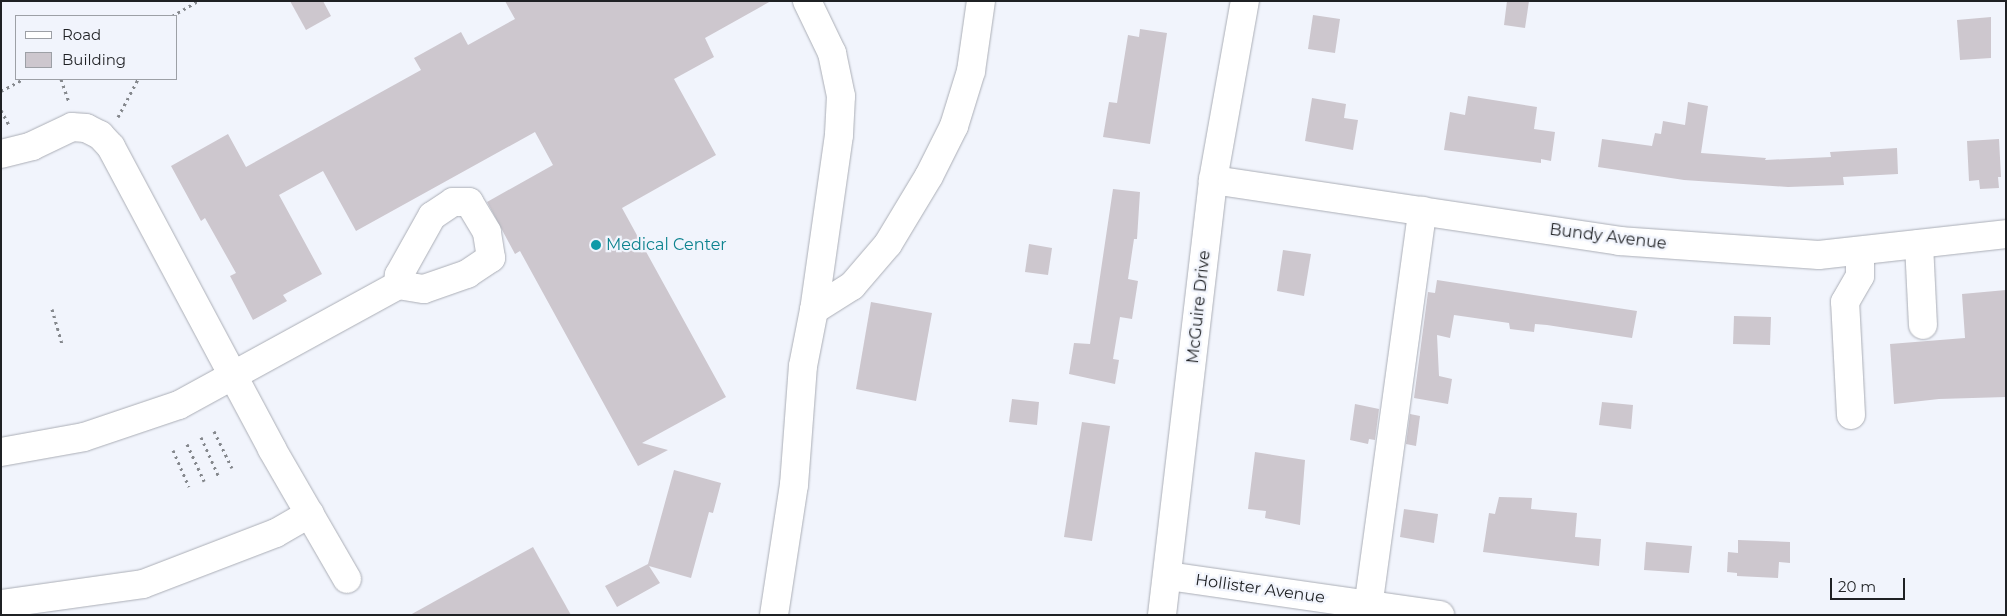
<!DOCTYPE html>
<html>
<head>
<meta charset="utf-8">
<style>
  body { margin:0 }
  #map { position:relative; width:2007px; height:616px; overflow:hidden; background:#f1f4fc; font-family:Montserrat,sans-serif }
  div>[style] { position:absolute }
  .building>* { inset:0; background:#cdc7ce }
  .path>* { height:3px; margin-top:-1.5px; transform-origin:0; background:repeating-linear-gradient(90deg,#85888d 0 2.5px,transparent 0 6.5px) }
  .roads { filter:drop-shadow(0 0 1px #abaeb6) drop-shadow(0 0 1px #abaeb6) }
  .minor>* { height:28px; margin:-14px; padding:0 14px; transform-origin:14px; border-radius:14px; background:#fff }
  .dots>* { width:14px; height:14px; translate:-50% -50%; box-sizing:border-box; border:2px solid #f1f4fc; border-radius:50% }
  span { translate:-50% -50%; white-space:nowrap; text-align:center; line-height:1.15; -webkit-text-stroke:4.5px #f1f4fc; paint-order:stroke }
  .street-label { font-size:16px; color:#1f2124 }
  .culture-label { font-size:16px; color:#0d838f }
  .left { translate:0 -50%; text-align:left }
  .frame { position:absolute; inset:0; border:2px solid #1f2124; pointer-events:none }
  .legend { position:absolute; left:15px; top:15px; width:162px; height:65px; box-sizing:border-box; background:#f1f4fc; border:1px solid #9da0a6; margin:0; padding:6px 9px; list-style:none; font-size:15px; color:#1f2124 }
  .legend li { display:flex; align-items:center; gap:10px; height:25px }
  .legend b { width:25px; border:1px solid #9da0a6 }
  .scale { position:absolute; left:1830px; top:578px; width:75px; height:22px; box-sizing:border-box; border:2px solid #1f2124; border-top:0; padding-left:6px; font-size:15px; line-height:18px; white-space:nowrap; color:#1f2124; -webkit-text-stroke:4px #f1f4fc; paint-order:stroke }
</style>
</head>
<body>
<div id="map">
  <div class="building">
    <div style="clip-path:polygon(290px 1px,323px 1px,331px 16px,306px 30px)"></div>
    <div style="clip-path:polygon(505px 1px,771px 1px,705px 38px,714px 57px,674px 79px,716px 155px,622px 208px,726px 397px,642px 443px,668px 450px,638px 466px,520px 251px,515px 254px,487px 202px,553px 165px,535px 132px,356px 231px,323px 171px,279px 195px,322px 274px,283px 295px,287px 301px,253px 320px,230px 276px,236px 273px,205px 218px,201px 221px,171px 166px,228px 134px,246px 167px,421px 70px,414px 58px,461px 32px,468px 45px,515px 19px)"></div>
    <div style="clip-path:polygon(1507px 1px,1529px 1px,1525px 28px,1504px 25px)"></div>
    <div style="clip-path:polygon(1313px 15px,1340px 19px,1335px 53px,1308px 49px)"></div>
    <div style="clip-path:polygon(1991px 17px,1991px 58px,1960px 60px,1957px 20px)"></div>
    <div style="clip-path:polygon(1140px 29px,1167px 33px,1150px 144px,1103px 137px,1109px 102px,1117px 103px,1128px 35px,1139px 37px)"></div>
    <div style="clip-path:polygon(1468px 96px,1537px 107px,1534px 129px,1555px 132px,1551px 161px,1541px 159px,1541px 163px,1444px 150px,1450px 112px,1465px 115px)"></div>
    <div style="clip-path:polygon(1312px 98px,1346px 104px,1344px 118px,1358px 120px,1353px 150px,1305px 141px)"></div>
    <div style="clip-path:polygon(1688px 102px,1708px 106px,1701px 153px,1766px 158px,1765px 160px,1831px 157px,1830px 152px,1897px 148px,1898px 174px,1843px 177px,1844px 185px,1788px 187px,1684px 180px,1598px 167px,1602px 139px,1652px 146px,1655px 133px,1661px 134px,1663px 121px,1685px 125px)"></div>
    <div style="clip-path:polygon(1999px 139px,2001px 177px,1998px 177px,1999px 188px,1980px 189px,1979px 180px,1969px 181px,1967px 141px)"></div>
    <div style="clip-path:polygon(1113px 189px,1140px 192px,1137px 239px,1134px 239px,1128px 279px,1138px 281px,1132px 319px,1120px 317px,1113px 359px,1119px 360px,1115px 384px,1069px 374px,1074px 343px,1090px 344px)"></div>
    <div style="clip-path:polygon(1029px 244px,1052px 248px,1048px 275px,1025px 272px)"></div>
    <div style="clip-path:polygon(1283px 250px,1311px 254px,1304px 296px,1277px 291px)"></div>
    <div style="clip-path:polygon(1437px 280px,1637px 311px,1632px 338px,1547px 325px,1535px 324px,1534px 332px,1510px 329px,1509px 323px,1454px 315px,1450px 338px,1437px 335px,1439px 376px,1452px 379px,1448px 404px,1414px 398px,1428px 292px,1435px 293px)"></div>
    <div style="clip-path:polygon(2006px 290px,2006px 397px,1939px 399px,1894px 404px,1890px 344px,1965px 338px,1962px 294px)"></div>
    <div style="clip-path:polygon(871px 302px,932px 313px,916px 401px,856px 389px)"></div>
    <div style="clip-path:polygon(1734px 316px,1771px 317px,1770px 345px,1733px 344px)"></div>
    <div style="clip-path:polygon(1012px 399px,1039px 402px,1037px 425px,1009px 422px)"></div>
    <div style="clip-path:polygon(1602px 402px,1633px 405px,1631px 429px,1599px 425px)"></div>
    <div style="clip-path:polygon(1355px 404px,1379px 409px,1375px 440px,1369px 439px,1368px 444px,1350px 440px)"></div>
    <div style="clip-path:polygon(1410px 414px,1420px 416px,1416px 446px,1406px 444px)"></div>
    <div style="clip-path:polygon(1082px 422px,1110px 426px,1092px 541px,1064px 537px)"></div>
    <div style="clip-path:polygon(1255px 452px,1305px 460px,1300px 525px,1265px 518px,1266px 511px,1248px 509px)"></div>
    <div style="clip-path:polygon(674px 470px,721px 483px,713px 513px,709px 512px,691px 578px,649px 566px,660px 583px,617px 607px,605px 586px,648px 564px)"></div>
    <div style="clip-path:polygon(1499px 497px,1532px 498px,1531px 509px,1577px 513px,1575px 537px,1601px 539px,1599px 566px,1483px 552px,1489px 513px,1495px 514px)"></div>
    <div style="clip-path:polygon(1404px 509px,1438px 514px,1434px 543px,1400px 537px)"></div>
    <div style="clip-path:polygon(1738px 540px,1790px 542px,1790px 563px,1779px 562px,1778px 578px,1737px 576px,1737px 573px,1727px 572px,1728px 552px,1738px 553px)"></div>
    <div style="clip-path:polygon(1646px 542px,1692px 546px,1689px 573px,1644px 570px)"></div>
    <div style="clip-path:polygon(533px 547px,571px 615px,410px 615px)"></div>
  </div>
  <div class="path">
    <div style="left:172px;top:16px;width:30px;rotate:-30deg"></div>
    <div style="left:61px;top:79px;width:24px;rotate:71deg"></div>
    <div style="left:1px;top:91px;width:26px;rotate:-28deg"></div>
    <div style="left:1px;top:110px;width:17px;rotate:62deg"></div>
    <div style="left:118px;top:117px;width:43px;rotate:-62.2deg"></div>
    <div style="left:52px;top:309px;width:36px;rotate:74deg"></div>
    <div style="left:214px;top:431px;width:41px;rotate:64.1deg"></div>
    <div style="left:201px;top:437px;width:42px;rotate:65.9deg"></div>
    <div style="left:187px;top:444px;width:41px;rotate:65.3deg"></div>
    <div style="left:173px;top:450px;width:40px;rotate:66.6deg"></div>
  </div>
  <div class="roads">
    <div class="minor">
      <div style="left:807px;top:1px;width:58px;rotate:64.3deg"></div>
      <div style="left:832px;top:53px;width:44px;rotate:78.2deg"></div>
      <div style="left:841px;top:96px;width:39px;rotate:93deg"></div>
      <div style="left:839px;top:135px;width:177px;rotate:98.1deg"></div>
      <div style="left:1px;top:154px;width:32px;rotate:-14deg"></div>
      <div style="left:32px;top:146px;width:44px;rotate:-25.4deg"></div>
      <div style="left:72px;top:127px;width:14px;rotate:4deg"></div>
      <div style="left:86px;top:128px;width:16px;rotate:27deg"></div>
      <div style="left:100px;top:135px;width:16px;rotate:47deg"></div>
      <div style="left:111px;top:147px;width:342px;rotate:61.9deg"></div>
      <div style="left:272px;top:449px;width:150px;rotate:60deg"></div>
      <div style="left:1213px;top:180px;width:411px;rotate:8.5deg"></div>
      <div style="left:1619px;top:241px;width:200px;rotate:4deg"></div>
      <div style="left:1819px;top:255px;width:188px;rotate:-6.4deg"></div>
      <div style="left:1919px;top:244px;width:81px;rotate:87.2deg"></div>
      <div style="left:1851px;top:415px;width:113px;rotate:-93deg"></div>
      <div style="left:1845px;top:302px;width:30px;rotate:-60deg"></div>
      <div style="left:1860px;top:276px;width:25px;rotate:-90deg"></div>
      <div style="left:1px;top:452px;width:84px;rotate:-10.2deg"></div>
      <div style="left:84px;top:437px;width:100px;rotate:-18.6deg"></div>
      <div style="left:179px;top:405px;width:250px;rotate:-28.7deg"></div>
      <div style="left:398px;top:285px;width:26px;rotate:9deg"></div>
      <div style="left:424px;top:289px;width:46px;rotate:-19.2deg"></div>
      <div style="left:467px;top:274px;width:29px;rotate:-34deg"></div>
      <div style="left:491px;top:258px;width:26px;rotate:-99deg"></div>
      <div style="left:487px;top:232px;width:35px;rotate:-121deg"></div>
      <div style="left:469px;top:202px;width:16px;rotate:180deg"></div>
      <div style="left:453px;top:202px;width:25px;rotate:146deg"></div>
      <div style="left:432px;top:216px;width:68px;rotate:119.2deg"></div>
      <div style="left:399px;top:275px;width:10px;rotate:96deg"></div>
      <div style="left:1168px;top:576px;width:275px;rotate:8.2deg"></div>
      <div style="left:1px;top:604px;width:143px;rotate:-8deg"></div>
      <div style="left:143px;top:584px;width:142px;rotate:-21deg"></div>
      <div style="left:276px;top:533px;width:39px;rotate:-30deg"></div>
      <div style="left:774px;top:615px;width:132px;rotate:-81.3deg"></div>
      <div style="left:794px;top:485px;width:119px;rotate:-85.7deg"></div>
      <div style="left:803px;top:366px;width:57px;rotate:-78.9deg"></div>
      <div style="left:814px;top:310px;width:45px;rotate:-32.3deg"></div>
      <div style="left:852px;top:286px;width:55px;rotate:-49.4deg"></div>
      <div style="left:888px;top:244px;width:79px;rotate:-58.9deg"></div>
      <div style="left:929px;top:176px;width:56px;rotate:-63.4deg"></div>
      <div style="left:954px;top:126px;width:58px;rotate:-72.8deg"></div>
      <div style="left:971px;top:71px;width:71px;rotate:-81.9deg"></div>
      <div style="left:1162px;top:615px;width:438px;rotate:-83.3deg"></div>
      <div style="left:1213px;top:180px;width:182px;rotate:-79.9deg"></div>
      <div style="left:1367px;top:615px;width:408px;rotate:-82.2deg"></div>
    </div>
  </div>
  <div class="dots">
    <div style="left:596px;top:245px;background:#0f9aa8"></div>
  </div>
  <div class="street-label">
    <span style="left:1608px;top:237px;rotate:7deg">Bundy Avenue</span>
    <span style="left:1199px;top:307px;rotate:-84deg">McGuire Drive</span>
    <span style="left:1260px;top:589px;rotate:8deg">Hollister Avenue</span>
  </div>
  <div class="culture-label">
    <span class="left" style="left:606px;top:245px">Medical Center</span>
  </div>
  <div class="frame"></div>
  <ul class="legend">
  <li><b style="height:6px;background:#fff"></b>Road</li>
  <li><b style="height:14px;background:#cdc7ce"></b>Building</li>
  </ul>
  <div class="scale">20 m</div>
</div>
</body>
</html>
